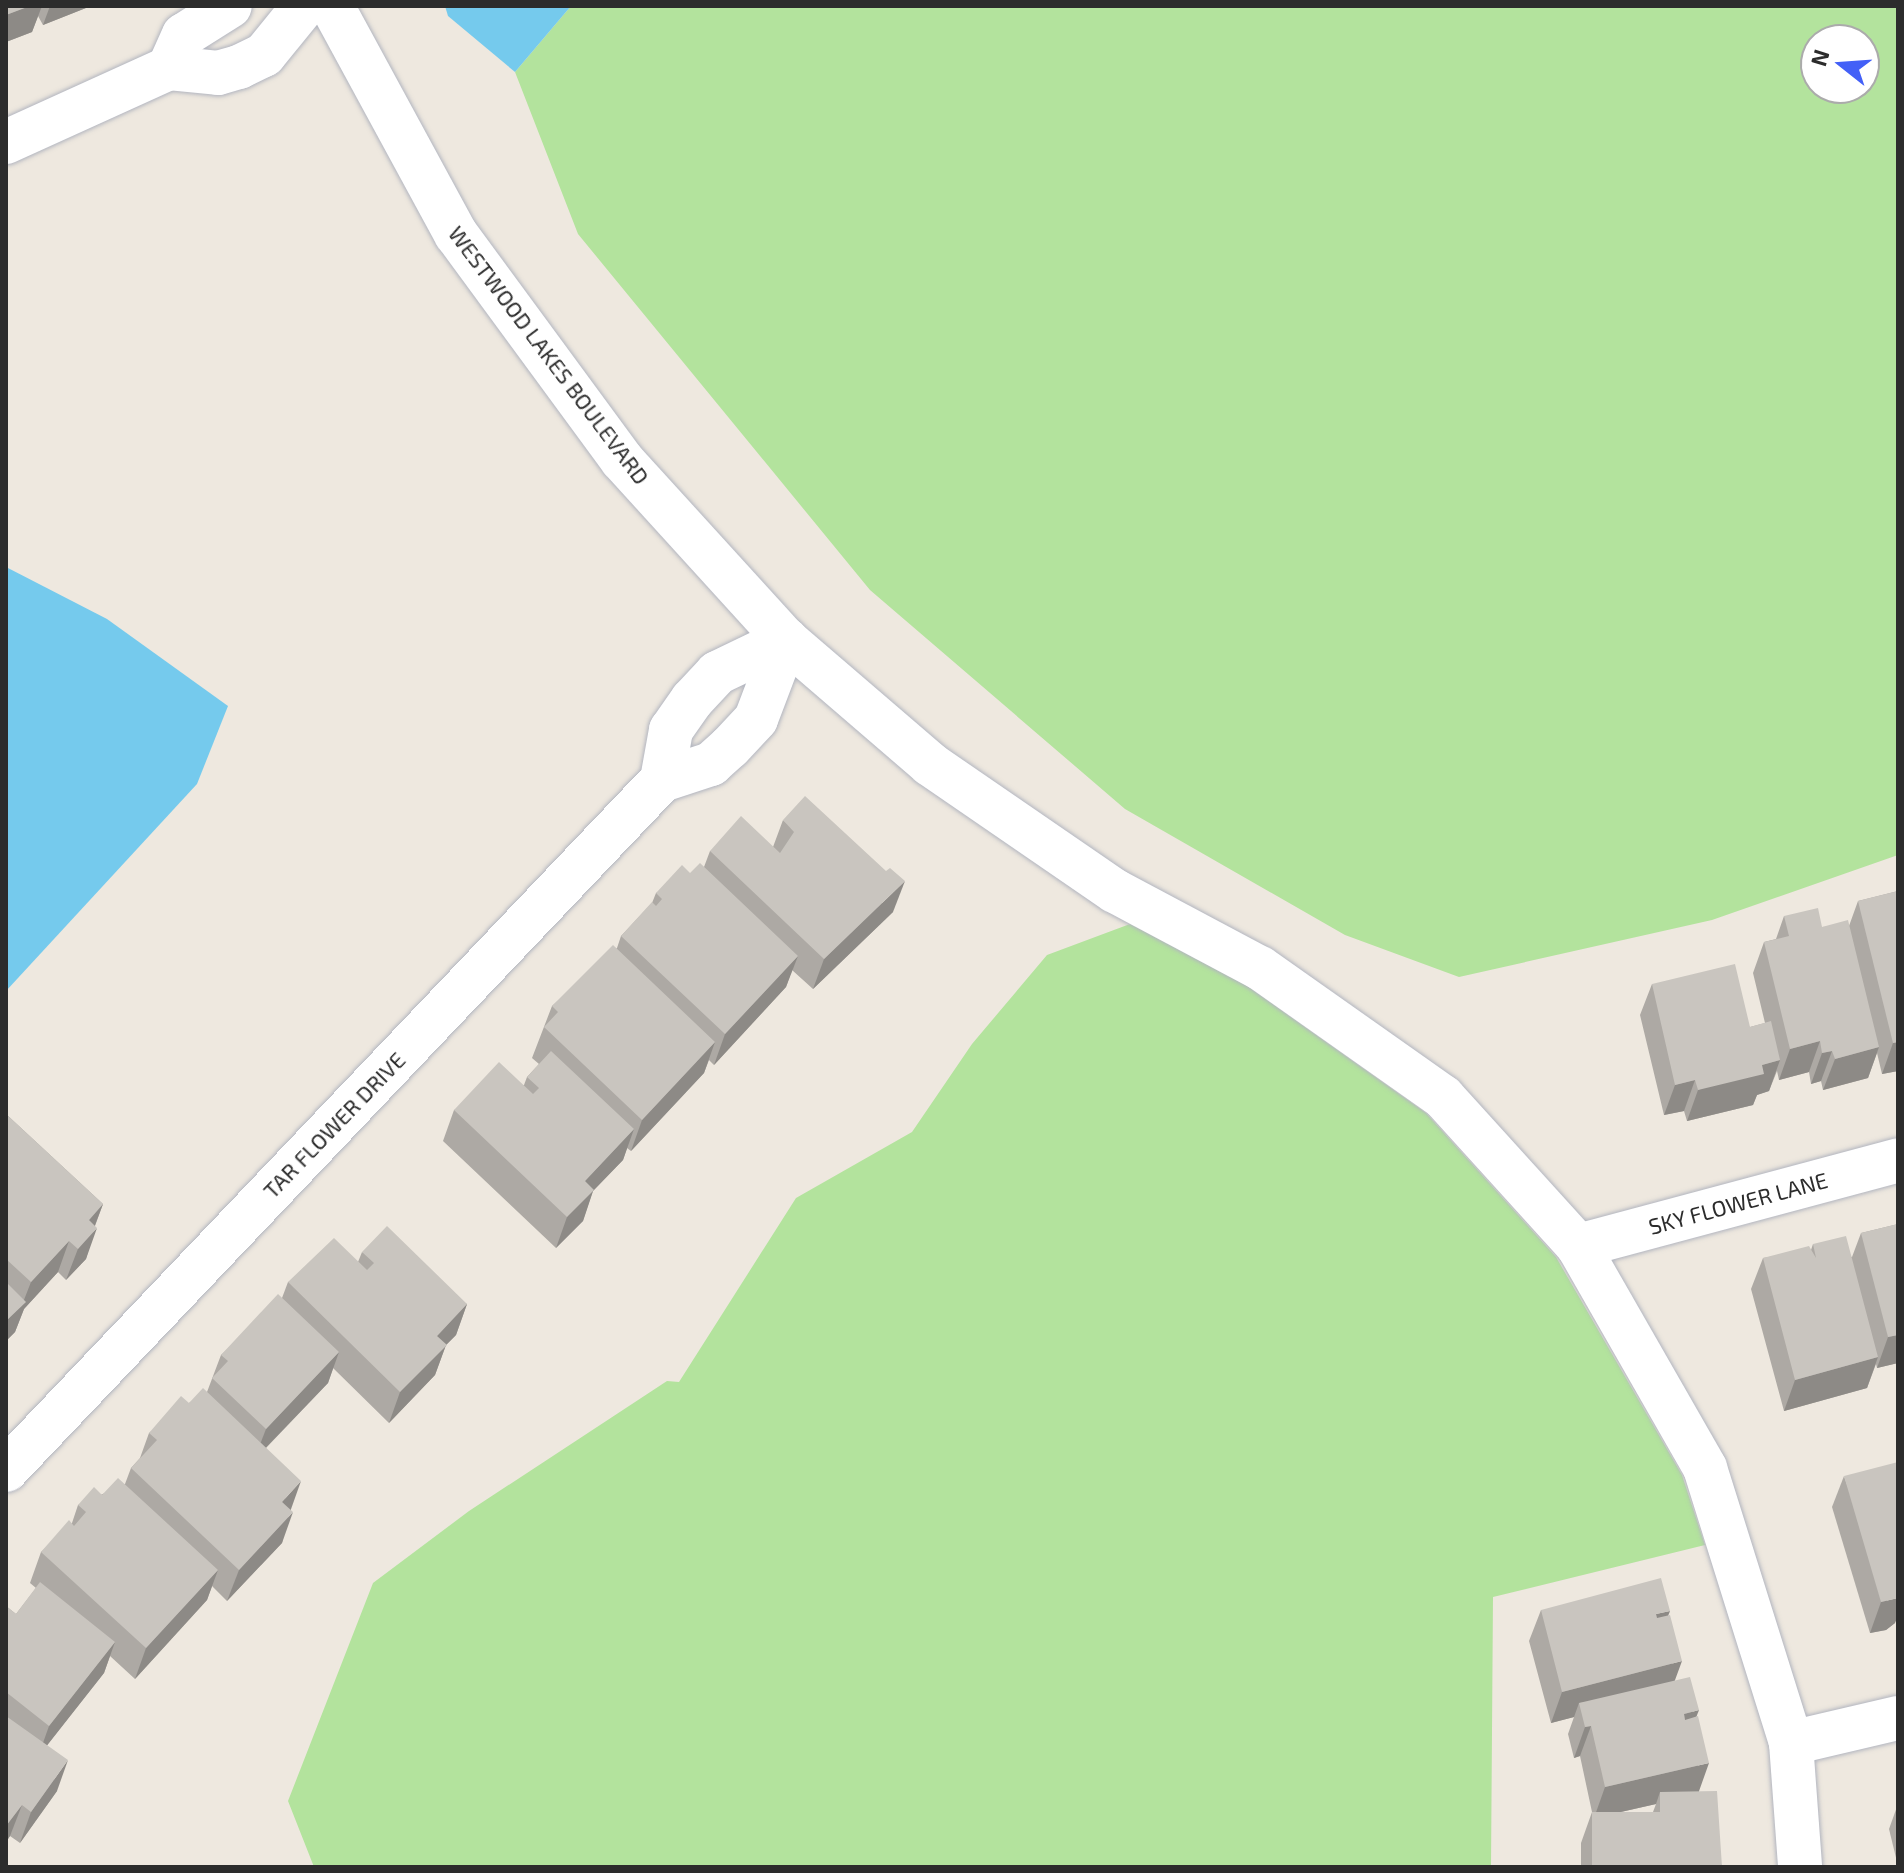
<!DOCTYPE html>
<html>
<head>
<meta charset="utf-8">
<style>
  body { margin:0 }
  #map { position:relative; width:1904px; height:1873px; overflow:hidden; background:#eee8df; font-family:"Exo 2",sans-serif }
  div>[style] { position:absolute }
  .green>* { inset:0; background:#b3e39d }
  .water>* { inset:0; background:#75caed }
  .roads { filter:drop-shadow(0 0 2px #b2b5bf) drop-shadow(0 0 2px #b2b5bf) }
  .minor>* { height:44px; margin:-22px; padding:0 22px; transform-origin:22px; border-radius:22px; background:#fff }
  .wall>* { inset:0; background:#ada9a4 }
  .shaded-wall>* { inset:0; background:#8d8a86 }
  .building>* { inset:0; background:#c9c5bf }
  span { translate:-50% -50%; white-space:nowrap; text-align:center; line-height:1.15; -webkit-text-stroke:6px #fff; paint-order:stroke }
  .street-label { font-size:22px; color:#2c2c2c }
  .frame { position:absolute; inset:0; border:8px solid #2c2c2c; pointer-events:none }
  .north { position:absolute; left:1800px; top:24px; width:80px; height:80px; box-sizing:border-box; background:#fff; border:2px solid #ababab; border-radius:50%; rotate:287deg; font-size:22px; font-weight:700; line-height:32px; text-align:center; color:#2c2c2c }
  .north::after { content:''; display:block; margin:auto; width:28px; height:36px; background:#4360f7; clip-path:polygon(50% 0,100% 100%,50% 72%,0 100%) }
</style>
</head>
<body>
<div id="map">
  <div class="green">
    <div style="clip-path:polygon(evenodd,571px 6px,1898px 6px,1898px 855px,1712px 920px,1459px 977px,1345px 935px,1125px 809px,870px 590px,578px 234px,515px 72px,571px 6px,1816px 40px,1864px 40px,1864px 88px,1816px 88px,1816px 40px)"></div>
    <div style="clip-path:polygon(1130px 924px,1247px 986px,1426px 1113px,1556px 1257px,1682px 1475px,1705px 1545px,1493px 1597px,1491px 1867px,314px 1867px,288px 1801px,373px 1583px,469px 1511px,667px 1381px,679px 1382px,796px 1198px,912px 1132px,972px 1044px,1047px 955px)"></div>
  </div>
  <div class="water">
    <div style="clip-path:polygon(445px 6px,571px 6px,515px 72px,448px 16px)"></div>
    <div style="clip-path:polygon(6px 567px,107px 619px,228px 706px,197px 784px,6px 991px)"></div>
  </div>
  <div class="roads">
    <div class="minor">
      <div style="left:332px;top:6px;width:260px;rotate:61.5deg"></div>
      <div style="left:456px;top:234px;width:280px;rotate:53.7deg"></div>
      <div style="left:622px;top:460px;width:244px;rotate:47.7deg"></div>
      <div style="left:786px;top:640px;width:190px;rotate:40.7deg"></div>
      <div style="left:930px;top:764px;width:224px;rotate:34.5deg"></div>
      <div style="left:1115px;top:891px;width:164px;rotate:28deg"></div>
      <div style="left:1260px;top:968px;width:224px;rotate:35.2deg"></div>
      <div style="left:1443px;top:1097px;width:201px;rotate:47.8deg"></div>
      <div style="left:1578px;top:1246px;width:256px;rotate:60.2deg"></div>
      <div style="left:1705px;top:1468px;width:288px;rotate:72.6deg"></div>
      <div style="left:1791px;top:1743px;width:124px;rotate:85.8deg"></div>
      <div style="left:169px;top:68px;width:36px;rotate:-66deg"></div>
      <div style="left:184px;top:35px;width:54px;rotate:-32.2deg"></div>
      <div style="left:6px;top:142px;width:179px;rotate:-24.4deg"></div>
      <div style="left:169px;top:68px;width:49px;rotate:5.8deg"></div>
      <div style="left:218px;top:73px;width:22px;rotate:-16deg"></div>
      <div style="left:239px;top:67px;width:28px;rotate:-26deg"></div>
      <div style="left:264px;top:55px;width:63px;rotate:-50.8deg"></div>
      <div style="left:662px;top:780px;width:51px;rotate:-79.8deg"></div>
      <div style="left:671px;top:730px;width:37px;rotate:-55deg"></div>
      <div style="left:692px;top:700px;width:37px;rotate:-47deg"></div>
      <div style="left:717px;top:673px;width:76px;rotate:-25.6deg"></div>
      <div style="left:1578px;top:1246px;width:331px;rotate:-15deg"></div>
      <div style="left:6px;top:1470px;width:952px;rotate:-46.45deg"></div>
      <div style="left:662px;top:780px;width:52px;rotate:-18.1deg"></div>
      <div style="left:711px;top:764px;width:25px;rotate:-42deg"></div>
      <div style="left:730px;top:747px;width:38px;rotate:-47deg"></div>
      <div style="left:756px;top:719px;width:85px;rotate:-69.2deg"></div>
      <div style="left:1791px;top:1743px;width:110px;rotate:-13.2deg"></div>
    </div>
  </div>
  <div class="wall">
    <div style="clip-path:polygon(6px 6px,91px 6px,43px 25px,38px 16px,32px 32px,6px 42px)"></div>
    <div style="clip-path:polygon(783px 820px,893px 912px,813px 989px,792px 970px,786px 987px,714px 1065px,709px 1060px,704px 1073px,631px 1151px,627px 1148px,623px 1160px,593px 1191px,583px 1221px,556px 1248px,443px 1141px,454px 1110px,524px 1085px,527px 1077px,539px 1064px,532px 1058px,552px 1006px,617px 948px,621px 936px,652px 903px,656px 893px,704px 867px,710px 851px,773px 847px)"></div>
    <div style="clip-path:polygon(1898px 891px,1898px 1071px,1882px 1074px,1877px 1053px,1868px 1078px,1823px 1090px,1821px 1081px,1811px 1084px,1809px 1072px,1779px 1080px,1777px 1071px,1769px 1091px,1757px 1095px,1753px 1105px,1687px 1121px,1684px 1111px,1664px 1115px,1640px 1015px,1652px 984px,1750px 1027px,1765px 1023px,1753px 973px,1764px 942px,1776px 939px,1784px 916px,1822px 927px,1849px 926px,1858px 901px)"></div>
    <div style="clip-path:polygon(6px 1114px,103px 1204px,95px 1226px,86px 1259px,66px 1280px,58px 1272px,24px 1309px,15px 1332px,6px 1341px)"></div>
    <div style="clip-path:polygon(1898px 1224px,1898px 1363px,1877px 1368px,1876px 1364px,1867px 1388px,1784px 1411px,1751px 1289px,1763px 1258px,1811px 1250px,1813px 1244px,1852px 1257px,1861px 1233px)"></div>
    <div style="clip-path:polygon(362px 1252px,467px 1304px,456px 1335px,446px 1345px,435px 1375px,389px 1423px,333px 1368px,328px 1383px,266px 1448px,290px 1510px,282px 1543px,227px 1601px,212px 1586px,207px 1600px,135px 1679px,110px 1656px,104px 1673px,47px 1745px,57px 1791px,20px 1843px,10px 1836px,6px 1842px,6px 1606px,16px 1614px,36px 1588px,30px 1583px,41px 1552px,72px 1523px,78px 1505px,125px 1484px,131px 1468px,140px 1458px,149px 1433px,189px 1403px,207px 1392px,221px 1355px,282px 1298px,288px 1282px,358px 1262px)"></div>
    <div style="clip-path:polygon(1844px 1476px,1895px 1623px,1886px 1630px,1870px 1633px,1832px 1507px)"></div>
    <div style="clip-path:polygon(evenodd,1541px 1610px,1668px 1615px,1674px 1681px,1696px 1717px,1699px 1792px,1722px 1867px,1581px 1867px,1581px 1843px,1592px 1812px,1580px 1756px,1574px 1758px,1568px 1734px,1574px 1717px,1551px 1723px,1529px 1641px,1541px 1610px,1656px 1804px,1653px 1812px,1621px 1812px,1656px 1804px)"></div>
    <div style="clip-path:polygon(1898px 1804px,1898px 1866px,1889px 1829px)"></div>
  </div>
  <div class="shaded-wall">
    <div style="clip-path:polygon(29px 6px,42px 6px,32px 32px,6px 42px,6px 15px)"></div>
    <div style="clip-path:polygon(50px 6px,91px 6px,43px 25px)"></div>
    <div style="clip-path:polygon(905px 881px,893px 912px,813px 989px,824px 959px)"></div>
    <div style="clip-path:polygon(798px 956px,786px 987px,714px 1065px,725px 1034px)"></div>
    <div style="clip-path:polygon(1820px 1041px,1809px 1072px,1779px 1080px,1790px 1049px)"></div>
    <div style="clip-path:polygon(715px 1042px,704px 1073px,631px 1151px,642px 1120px)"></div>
    <div style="clip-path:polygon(1898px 1042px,1898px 1071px,1882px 1074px,1893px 1043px)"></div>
    <div style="clip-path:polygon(1879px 1047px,1868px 1078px,1823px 1090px,1835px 1059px)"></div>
    <div style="clip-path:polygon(1832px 1051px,1821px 1081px,1811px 1084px,1822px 1053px)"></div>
    <div style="clip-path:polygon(1780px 1060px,1769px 1091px,1757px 1095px,1753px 1105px,1687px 1121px,1698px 1090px,1762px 1065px)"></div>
    <div style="clip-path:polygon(1695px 1080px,1684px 1111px,1664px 1115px,1675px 1085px)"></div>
    <div style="clip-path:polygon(634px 1129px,623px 1160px,593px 1191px,583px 1221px,556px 1248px,567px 1217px,585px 1181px)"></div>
    <div style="clip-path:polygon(103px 1204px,92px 1233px,97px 1228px,86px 1259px,66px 1280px,89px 1220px)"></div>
    <div style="clip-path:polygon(69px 1241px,58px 1272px,24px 1309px,15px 1332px,6px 1341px,6px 1321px,22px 1305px,31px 1282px)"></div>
    <div style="clip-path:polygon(467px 1304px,456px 1335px,446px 1345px,435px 1375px,389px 1423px,400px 1392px,437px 1336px)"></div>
    <div style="clip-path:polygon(1898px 1335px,1898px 1363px,1877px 1368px,1888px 1337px)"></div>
    <div style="clip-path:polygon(339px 1352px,328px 1383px,254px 1460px,266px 1429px)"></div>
    <div style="clip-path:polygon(1878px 1357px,1867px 1388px,1784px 1411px,1795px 1380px)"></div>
    <div style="clip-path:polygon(301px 1481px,290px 1512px,282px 1502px)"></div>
    <div style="clip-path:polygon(293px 1512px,282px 1543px,227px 1601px,239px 1570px)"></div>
    <div style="clip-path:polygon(218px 1570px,207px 1600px,135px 1679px,146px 1648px)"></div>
    <div style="clip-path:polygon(1898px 1598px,1898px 1616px,1895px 1623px,1886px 1630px,1870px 1633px,1881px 1602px)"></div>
    <div style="clip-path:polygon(1670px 1611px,1658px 1642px,1656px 1614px)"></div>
    <div style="clip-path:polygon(115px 1642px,104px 1673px,38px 1757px,49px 1726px)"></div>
    <div style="clip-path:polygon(1682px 1661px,1671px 1691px,1579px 1703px,1574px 1717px,1551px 1723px,1562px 1692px)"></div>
    <div style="clip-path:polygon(1699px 1710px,1687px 1741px,1684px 1714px)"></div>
    <div style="clip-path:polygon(1591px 1726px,1580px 1756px,1574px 1758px,1585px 1727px)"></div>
    <div style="clip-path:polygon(68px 1760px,57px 1791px,20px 1843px,31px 1812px)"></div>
    <div style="clip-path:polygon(1709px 1763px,1698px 1794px,1660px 1792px,1656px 1804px,1594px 1818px,1605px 1787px)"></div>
    <div style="clip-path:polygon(22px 1805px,10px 1836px,6px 1842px,6px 1826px)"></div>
  </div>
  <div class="building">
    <div style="clip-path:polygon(6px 6px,30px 6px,6px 15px)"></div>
    <div style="clip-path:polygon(805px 796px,886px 871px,890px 868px,905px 881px,824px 959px,710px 851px,741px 816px,780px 853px,794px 832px,783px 820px)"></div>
    <div style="clip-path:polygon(700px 863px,798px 956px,725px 1034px,621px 936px,652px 902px,656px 906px,662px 899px,656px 893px,682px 865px,690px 873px)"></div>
    <div style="clip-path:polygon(1898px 891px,1898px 1042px,1893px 1043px,1858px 901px)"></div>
    <div style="clip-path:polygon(1818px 908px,1822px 927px,1848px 920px,1879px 1047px,1835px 1059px,1832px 1051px,1822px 1053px,1820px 1041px,1790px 1049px,1764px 942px,1789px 936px,1784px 916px)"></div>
    <div style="clip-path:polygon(613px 945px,715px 1042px,642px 1120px,544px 1027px,558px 1012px,552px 1006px)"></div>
    <div style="clip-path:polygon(1735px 964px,1750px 1027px,1771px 1021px,1780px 1060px,1762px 1065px,1764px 1074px,1698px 1090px,1695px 1080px,1675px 1085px,1652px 984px)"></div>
    <div style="clip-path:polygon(551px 1051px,634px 1129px,585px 1181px,594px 1190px,567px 1217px,454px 1110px,499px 1062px,533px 1094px,539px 1088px,527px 1077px)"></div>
    <div style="clip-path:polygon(6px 1114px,103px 1204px,89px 1220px,97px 1228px,78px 1249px,69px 1241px,31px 1282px,6px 1259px)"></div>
    <div style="clip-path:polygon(1898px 1224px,1898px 1335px,1888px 1337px,1861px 1233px)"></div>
    <div style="clip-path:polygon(387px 1226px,467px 1304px,437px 1336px,447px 1345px,400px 1392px,288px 1282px,334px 1238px,367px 1270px,374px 1263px,362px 1252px)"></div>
    <div style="clip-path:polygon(1846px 1236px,1878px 1357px,1795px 1380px,1763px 1258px,1809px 1246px,1816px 1258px,1813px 1244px)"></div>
    <div style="clip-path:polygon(6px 1282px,26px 1302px,6px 1321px)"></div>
    <div style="clip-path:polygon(278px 1294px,339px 1352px,266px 1429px,212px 1378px,228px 1361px,221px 1355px)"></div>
    <div style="clip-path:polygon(203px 1388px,301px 1481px,282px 1502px,293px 1512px,239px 1570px,131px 1468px,157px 1440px,149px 1433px,181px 1396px,189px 1403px)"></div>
    <div style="clip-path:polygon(1898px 1462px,1898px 1598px,1881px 1602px,1844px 1476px)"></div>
    <div style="clip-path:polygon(118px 1478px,218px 1570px,146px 1648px,41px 1552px,69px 1520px,74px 1526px,86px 1512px,78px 1505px,94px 1487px,102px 1495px)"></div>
    <div style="clip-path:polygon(1661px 1578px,1670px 1611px,1656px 1614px,1657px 1618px,1670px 1615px,1682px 1661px,1562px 1692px,1541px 1610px)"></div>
    <div style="clip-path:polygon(40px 1582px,115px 1642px,49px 1726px,6px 1692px,6px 1606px,16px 1614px)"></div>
    <div style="clip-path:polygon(1690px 1677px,1699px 1710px,1684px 1714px,1685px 1720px,1698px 1716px,1709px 1763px,1605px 1787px,1591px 1726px,1585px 1727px,1579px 1703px)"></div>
    <div style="clip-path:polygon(6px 1716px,68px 1760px,31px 1812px,22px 1805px,6px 1826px)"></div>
    <div style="clip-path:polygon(1717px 1791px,1722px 1867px,1592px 1867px,1592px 1812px,1660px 1812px,1660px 1792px)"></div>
  </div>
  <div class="street-label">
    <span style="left:549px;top:355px;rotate:53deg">WESTWOOD LAKES BOULEVARD</span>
    <span style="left:334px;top:1125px;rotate:-46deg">TAR FLOWER DRIVE</span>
    <span style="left:1738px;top:1203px;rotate:-15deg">SKY FLOWER LANE</span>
  </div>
  <div class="frame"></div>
  <div class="north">N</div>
</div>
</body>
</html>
